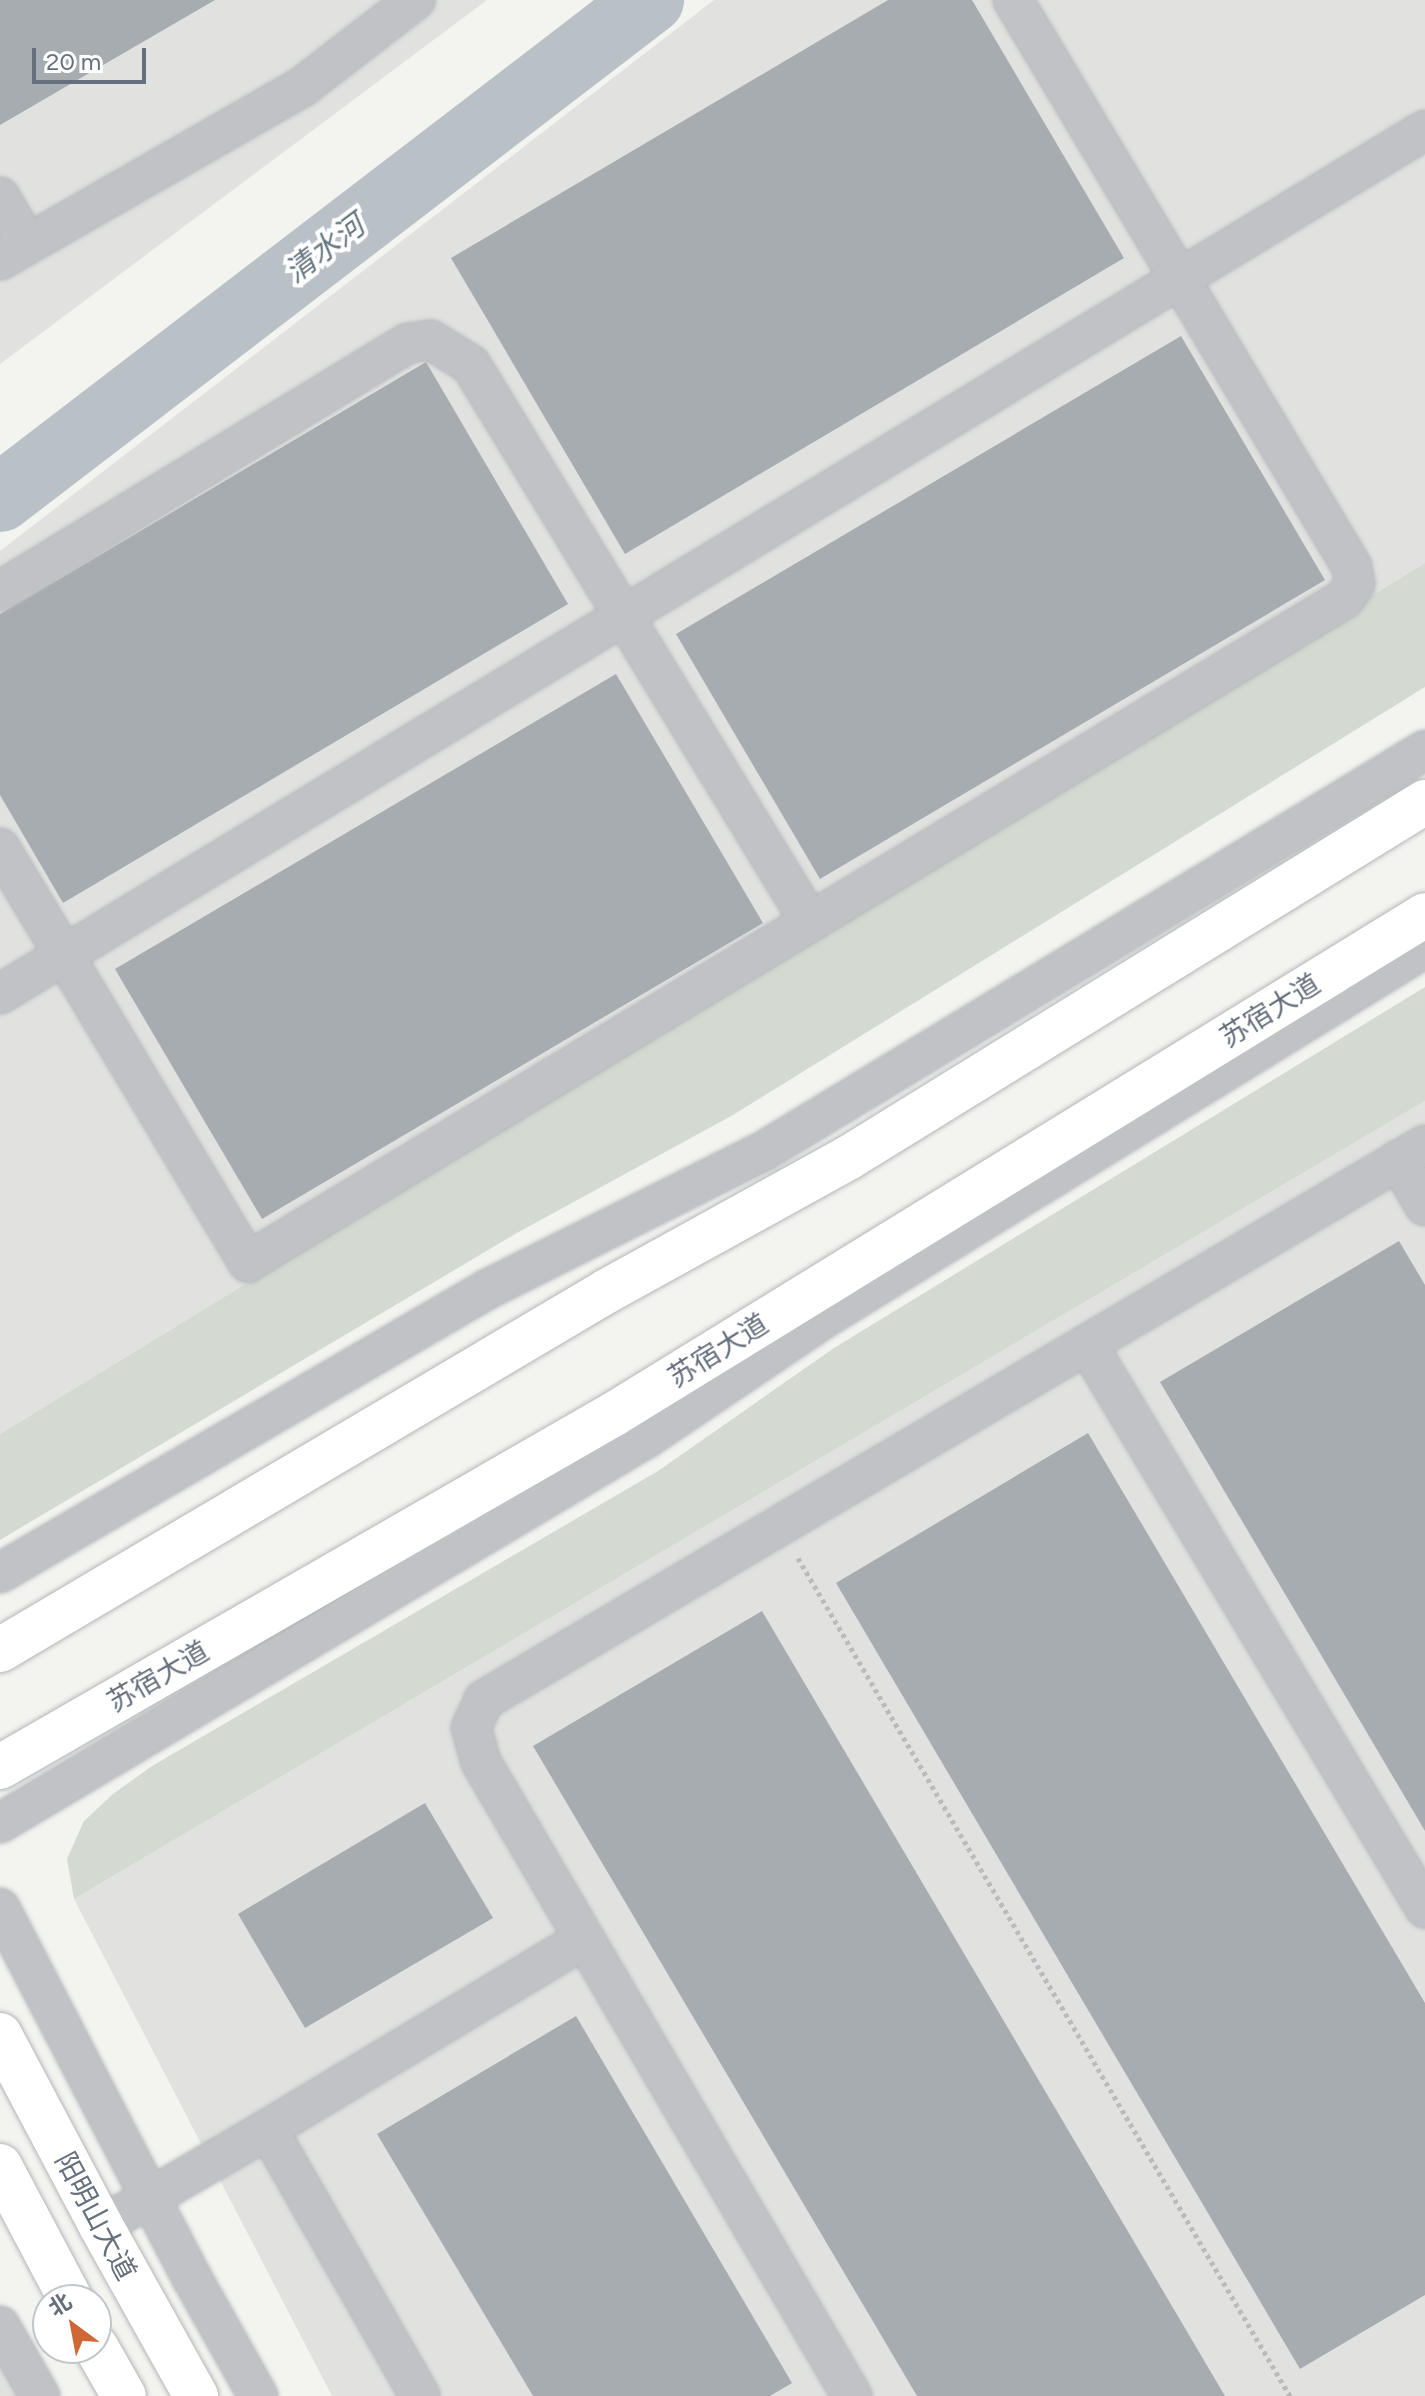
<!DOCTYPE html>
<html>
<head>
<meta charset="utf-8">
<style>
  body { margin:0 }
  #map { position:relative; width:1425px; height:2396px; overflow:hidden; background:#f3f3f0; font-family:Figtree,"Noto Sans SC",sans-serif }
  div>[style] { position:absolute }
  .built>* { inset:0; background:#e1e2e0 }
  .green>* { inset:0; background:#d4dad1 }
  .river>* { height:68px; margin:-34px; padding:0 34px; transform-origin:34px; border-radius:34px; background:#b9c1c6 }
  .building>* { inset:0; background:#a7acb1 }
  .path>* { height:5px; margin-top:-2.5px; transform-origin:0; background:repeating-linear-gradient(90deg,#b9bbbd 0 4px,transparent 0 8px) }
  .roads { filter:drop-shadow(0 0 2px #b3b6b9) drop-shadow(0 0 2px #b3b6b9) }
  .minor>* { height:38px; margin:-19px; padding:0 19px; transform-origin:19px; border-radius:19px; background:#c0c2c5 }
  .major>* { height:44px; margin:-22px; padding:0 22px; transform-origin:22px; border-radius:22px; background:#fff }
  span { translate:-50% -50%; white-space:nowrap; text-align:center; line-height:1.15; -webkit-text-stroke:8px #fff; paint-order:stroke }
  .street-label { font-size:28px; color:#66707d }
  .water-label { font-size:30px; color:#677781; font-style:italic }
  .north { position:absolute; left:32px; top:2284px; width:80px; height:80px; box-sizing:border-box; background:#fff; border:2px solid #c2c6cb; border-radius:50%; rotate:328deg; font-size:22px; font-weight:700; line-height:32px; text-align:center; color:#66707d }
  .north::after { content:''; display:block; margin:auto; width:28px; height:36px; background:#ce6935; clip-path:polygon(50% 0,100% 100%,50% 72%,0 100%) }
  .scale { position:absolute; left:32px; top:48px; width:114px; height:36px; box-sizing:border-box; border:4px solid #66707d; border-top:0; padding-left:10px; font-size:24px; line-height:28px; white-space:nowrap; color:#66707d; -webkit-text-stroke:6px #fff; paint-order:stroke }
</style>
</head>
<body>
<div id="map">
  <div class="built">
    <div style="clip-path:polygon(0 0,487px 0,0 364px)"></div>
    <div style="clip-path:polygon(714px 0,1425px 0,1425px 563px,0 1434px,0 551px)"></div>
    <div style="clip-path:polygon(1425px 1101px,1425px 2396px,332px 2396px,74px 1899px)"></div>
    <div style="clip-path:polygon(0 2327px,40px 2396px,0 2396px)"></div>
  </div>
  <div class="green">
    <div style="clip-path:polygon(1425px 563px,1425px 687px,733px 1115px,515px 1234px,0 1540px,0 1434px)"></div>
    <div style="clip-path:polygon(1425px 987px,1425px 1101px,74px 1899px,67px 1859px,84px 1821px,113px 1794px,152px 1766px,658px 1471px,834px 1348px)"></div>
  </div>
  <div class="river">
    <div style="left:0;top:498px;width:819px;rotate:-37.46deg"></div>
  </div>
  <div class="building">
    <div style="clip-path:polygon(0 0,215px 0,0 125px)"></div>
    <div style="clip-path:polygon(888px 0,972px 0,1124px 258px,625px 554px,451px 258px)"></div>
    <div style="clip-path:polygon(1181px 336px,1325px 580px,820px 879px,676px 634px)"></div>
    <div style="clip-path:polygon(426px 362px,568px 604px,63px 903px,0 795px,0 614px)"></div>
    <div style="clip-path:polygon(616px 674px,763px 923px,262px 1219px,115px 969px)"></div>
    <div style="clip-path:polygon(1399px 1241px,1425px 1285px,1425px 1831px,1160px 1382px)"></div>
    <div style="clip-path:polygon(1088px 1433px,1425px 2003px,1425px 2295px,1300px 2369px,836px 1583px)"></div>
    <div style="clip-path:polygon(762px 1611px,1225px 2396px,917px 2396px,533px 1746px)"></div>
    <div style="clip-path:polygon(425px 1803px,493px 1918px,305px 2028px,238px 1914px)"></div>
    <div style="clip-path:polygon(576px 2016px,792px 2383px,770px 2396px,533px 2396px,377px 2134px)"></div>
  </div>
  <div class="path">
    <div style="left:798px;top:1558px;width:972px;rotate:59.58deg"></div>
  </div>
  <div class="roads">
    <div class="minor">
      <div style="left:0;top:197px;width:54px;rotate:60.1deg"></div>
      <div style="left:0;top:260px;width:348px;rotate:-29.8deg"></div>
      <div style="left:302px;top:87px;width:143px;rotate:-37.6deg"></div>
      <div style="left:0;top:591px;width:477px;rotate:-31.3deg"></div>
      <div style="left:408px;top:343px;width:23px;rotate:-7deg"></div>
      <div style="left:431px;top:340px;width:47px;rotate:32deg"></div>
      <div style="left:471px;top:365px;width:652px;rotate:58.67deg"></div>
      <div style="left:0;top:848px;width:483px;rotate:59.1deg"></div>
      <div style="left:248px;top:1262px;width:1281px;rotate:-31.17deg"></div>
      <div style="left:1344px;top:599px;width:19px;rotate:-54deg"></div>
      <div style="left:1355px;top:584px;width:17px;rotate:-100deg"></div>
      <div style="left:1352px;top:567px;width:661px;rotate:-120.87deg"></div>
      <div style="left:0;top:994px;width:1666px;rotate:-31.23deg"></div>
      <div style="left:1398px;top:1160px;width:53px;rotate:59.6deg"></div>
      <div style="left:1087px;top:1344px;width:658px;rotate:59.07deg"></div>
      <div style="left:0;top:1573px;width:565px;rotate:-30.2deg"></div>
      <div style="left:488px;top:1289px;width:309px;rotate:-26.6deg"></div>
      <div style="left:764px;top:1151px;width:773px;rotate:-31.24deg"></div>
      <div style="left:0;top:1823px;width:751px;rotate:-30.77deg"></div>
      <div style="left:645px;top:1439px;width:215px;rotate:-34deg"></div>
      <div style="left:823px;top:1319px;width:707px;rotate:-31.64deg"></div>
      <div style="left:0;top:1908px;width:419px;rotate:62.6deg"></div>
      <div style="left:193px;top:2280px;width:133px;rotate:60.7deg"></div>
      <div style="left:101px;top:2226px;width:193px;rotate:-30.1deg"></div>
      <div style="left:0;top:2326px;width:81px;rotate:60.3deg"></div>
      <div style="left:420px;top:2396px;width:307px;rotate:-119.7deg"></div>
      <div style="left:268px;top:2129px;width:369px;rotate:-31deg"></div>
      <div style="left:852px;top:2396px;width:735px;rotate:-120.34deg"></div>
      <div style="left:481px;top:1762px;width:35px;rotate:-106deg"></div>
      <div style="left:471px;top:1728px;width:31px;rotate:-65deg"></div>
      <div style="left:484px;top:1700px;width:1092px;rotate:-30.53deg"></div>
    </div>
    <div class="major">
      <div style="left:0;top:1650px;width:705px;rotate:-30.6deg"></div>
      <div style="left:607px;top:1291px;width:275px;rotate:-28.9deg"></div>
      <div style="left:848px;top:1158px;width:678px;rotate:-31.67deg"></div>
      <div style="left:0;top:1767px;width:708px;rotate:-29.9deg"></div>
      <div style="left:614px;top:1414px;width:952px;rotate:-31.6deg"></div>
      <div style="left:0;top:2035px;width:216px;rotate:62.1deg"></div>
      <div style="left:101px;top:2226px;width:195px;rotate:60.8deg"></div>
      <div style="left:0;top:2166px;width:152px;rotate:62.1deg"></div>
      <div style="left:96px;top:2347px;width:56px;rotate:60.3deg"></div>
    </div>
  </div>
  <div class="street-label">
    <span style="left:1270px;top:1010px;rotate:-32deg">苏宿大道</span>
    <span style="left:718px;top:1350px;rotate:-32deg">苏宿大道</span>
    <span style="left:158px;top:1676px;rotate:-30deg">苏宿大道</span>
    <span style="left:96px;top:2216px;rotate:62deg">阳明山大道</span>
  </div>
  <div class="water-label">
    <span style="left:325px;top:249px;rotate:-37deg">清水河</span>
  </div>
  <div class="north">北</div>
  <div class="scale">20 m</div>
</div>
</body>
</html>
